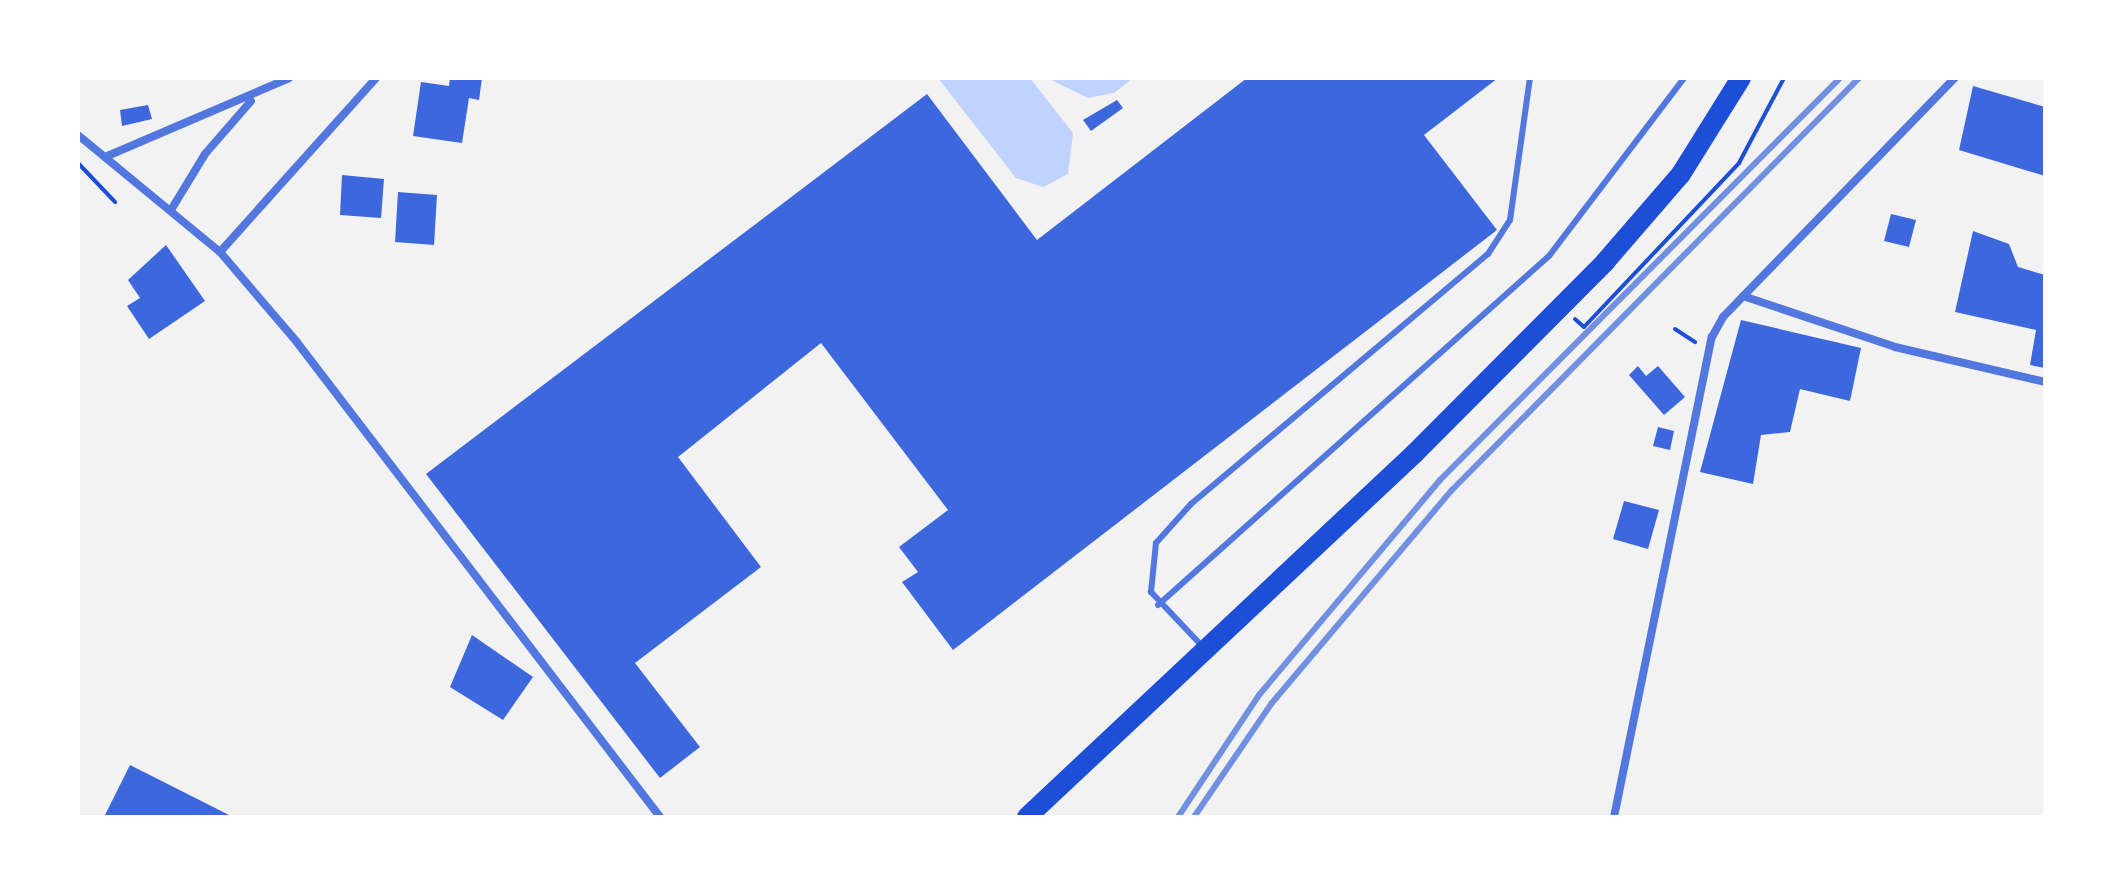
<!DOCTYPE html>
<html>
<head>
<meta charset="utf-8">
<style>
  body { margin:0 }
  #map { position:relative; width:2123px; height:895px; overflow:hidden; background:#f2f2f2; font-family:Cabin,sans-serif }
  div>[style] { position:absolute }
  .water>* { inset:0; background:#bfd3fe }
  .building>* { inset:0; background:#3d67dc }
  .path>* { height:4px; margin:-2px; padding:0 2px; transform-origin:2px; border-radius:2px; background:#1d4ed8 }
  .service>* { height:6px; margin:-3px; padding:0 3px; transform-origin:3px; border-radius:3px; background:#5277de }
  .minor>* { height:8px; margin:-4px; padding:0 4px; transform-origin:4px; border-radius:4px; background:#5277de }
  .primary>* { height:20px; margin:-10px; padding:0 10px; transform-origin:10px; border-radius:10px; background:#1d4ed8 }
  .rail>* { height:6px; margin:-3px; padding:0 3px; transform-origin:3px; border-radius:3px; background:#7290e2 }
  span { translate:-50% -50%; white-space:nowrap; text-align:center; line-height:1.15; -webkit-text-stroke:6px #fff; paint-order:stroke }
  .frame { position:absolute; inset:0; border:80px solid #fff; pointer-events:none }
</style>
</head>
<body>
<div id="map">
  <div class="water">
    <div style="clip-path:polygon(938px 78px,1030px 78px,1073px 133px,1068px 174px,1043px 187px,1016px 178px)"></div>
    <div style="clip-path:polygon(1047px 78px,1133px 78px,1114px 93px,1088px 98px)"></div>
  </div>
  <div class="building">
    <div style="clip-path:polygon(450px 78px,482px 78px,479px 100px,469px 98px,462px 143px,413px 136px,421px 82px,449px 86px)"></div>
    <div style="clip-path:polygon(1247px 78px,1498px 78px,1424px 135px,1497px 230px,953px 650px,902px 582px,918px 572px,899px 547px,948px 510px,821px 343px,678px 457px,761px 567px,635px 663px,700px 747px,660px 778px,426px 474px,927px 94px,1037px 240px)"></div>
    <div style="clip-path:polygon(1973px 86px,2045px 107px,2045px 176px,1959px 150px)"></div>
    <div style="clip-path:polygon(1117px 100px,1123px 108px,1091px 131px,1083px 120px)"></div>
    <div style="clip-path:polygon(148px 105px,152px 119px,122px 126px,120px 110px)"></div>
    <div style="clip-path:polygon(342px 175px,384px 179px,381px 218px,340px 215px)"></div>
    <div style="clip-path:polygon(398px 192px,437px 195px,434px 245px,395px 242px)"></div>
    <div style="clip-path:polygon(1891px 214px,1916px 220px,1909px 247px,1884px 241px)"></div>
    <div style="clip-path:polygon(1973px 231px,2009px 244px,2018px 267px,2045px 275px,2045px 368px,2030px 365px,2036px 330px,1955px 312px)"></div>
    <div style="clip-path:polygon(166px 245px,205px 301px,149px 339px,127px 306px,140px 298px,128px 280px)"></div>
    <div style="clip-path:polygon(1741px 320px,1861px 348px,1850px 401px,1800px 389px,1790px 432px,1761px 435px,1753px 484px,1700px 472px)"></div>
    <div style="clip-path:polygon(1638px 366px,1646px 376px,1658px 366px,1685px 397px,1664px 415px,1629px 375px)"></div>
    <div style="clip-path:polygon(1658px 427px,1674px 431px,1670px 450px,1653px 446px)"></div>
    <div style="clip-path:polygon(1624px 501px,1659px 510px,1648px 549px,1613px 539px)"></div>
    <div style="clip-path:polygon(472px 635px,533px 677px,503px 720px,450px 687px)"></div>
    <div style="clip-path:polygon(130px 765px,233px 817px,104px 817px)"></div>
  </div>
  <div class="path">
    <div style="left:78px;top:163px;width:54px;rotate:46.5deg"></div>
    <div style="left:1575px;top:319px;width:12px;rotate:42deg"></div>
    <div style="left:1584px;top:327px;width:226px;rotate:-46.6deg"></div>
    <div style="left:1739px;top:163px;width:96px;rotate:-62.1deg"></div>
    <div style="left:1675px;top:329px;width:24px;rotate:33deg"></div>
  </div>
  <div class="service">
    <div style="left:1158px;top:605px;width:524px;rotate:-41.75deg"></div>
    <div style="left:1549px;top:256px;width:223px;rotate:-52.8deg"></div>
    <div style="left:1203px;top:647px;width:76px;rotate:-133.4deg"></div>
    <div style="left:1151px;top:592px;width:49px;rotate:-84.2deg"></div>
    <div style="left:1156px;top:543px;width:52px;rotate:-48.1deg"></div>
    <div style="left:1191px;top:504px;width:388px;rotate:-40.1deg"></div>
    <div style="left:1488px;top:254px;width:40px;rotate:-57.1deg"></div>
    <div style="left:1510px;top:220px;width:143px;rotate:-82deg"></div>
  </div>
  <div class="minor">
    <div style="left:78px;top:135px;width:184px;rotate:39.5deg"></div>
    <div style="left:220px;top:252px;width:117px;rotate:49.5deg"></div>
    <div style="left:296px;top:341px;width:599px;rotate:52.59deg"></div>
    <div style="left:105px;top:157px;width:200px;rotate:-23.2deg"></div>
    <div style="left:171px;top:210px;width:66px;rotate:-58.7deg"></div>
    <div style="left:205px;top:154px;width:70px;rotate:-49deg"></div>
    <div style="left:220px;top:252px;width:234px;rotate:-48.1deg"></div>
    <div style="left:1743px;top:296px;width:160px;rotate:18.5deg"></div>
    <div style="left:1895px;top:347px;width:154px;rotate:13.1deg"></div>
    <div style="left:1614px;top:817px;width:490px;rotate:-78.5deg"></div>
    <div style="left:1712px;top:337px;width:23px;rotate:-61deg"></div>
    <div style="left:1723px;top:317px;width:333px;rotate:-45.9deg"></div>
  </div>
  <div class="primary">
    <div style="left:1027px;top:817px;width:531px;rotate:-43.17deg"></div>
    <div style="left:1414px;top:454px;width:271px;rotate:-45.1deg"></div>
    <div style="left:1605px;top:262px;width:116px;rotate:-49.2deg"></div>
    <div style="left:1681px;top:174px;width:113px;rotate:-58deg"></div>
  </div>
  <div class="rail">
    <div style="left:1178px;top:817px;width:146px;rotate:-56.4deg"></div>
    <div style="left:1259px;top:695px;width:281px;rotate:-49.9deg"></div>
    <div style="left:1440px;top:480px;width:567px;rotate:-45.14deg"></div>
    <div style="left:1194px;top:817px;width:137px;rotate:-55.7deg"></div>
    <div style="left:1271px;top:704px;width:280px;rotate:-49.8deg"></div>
    <div style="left:1452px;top:490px;width:579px;rotate:-45.35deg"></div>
  </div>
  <div class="frame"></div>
</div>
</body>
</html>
